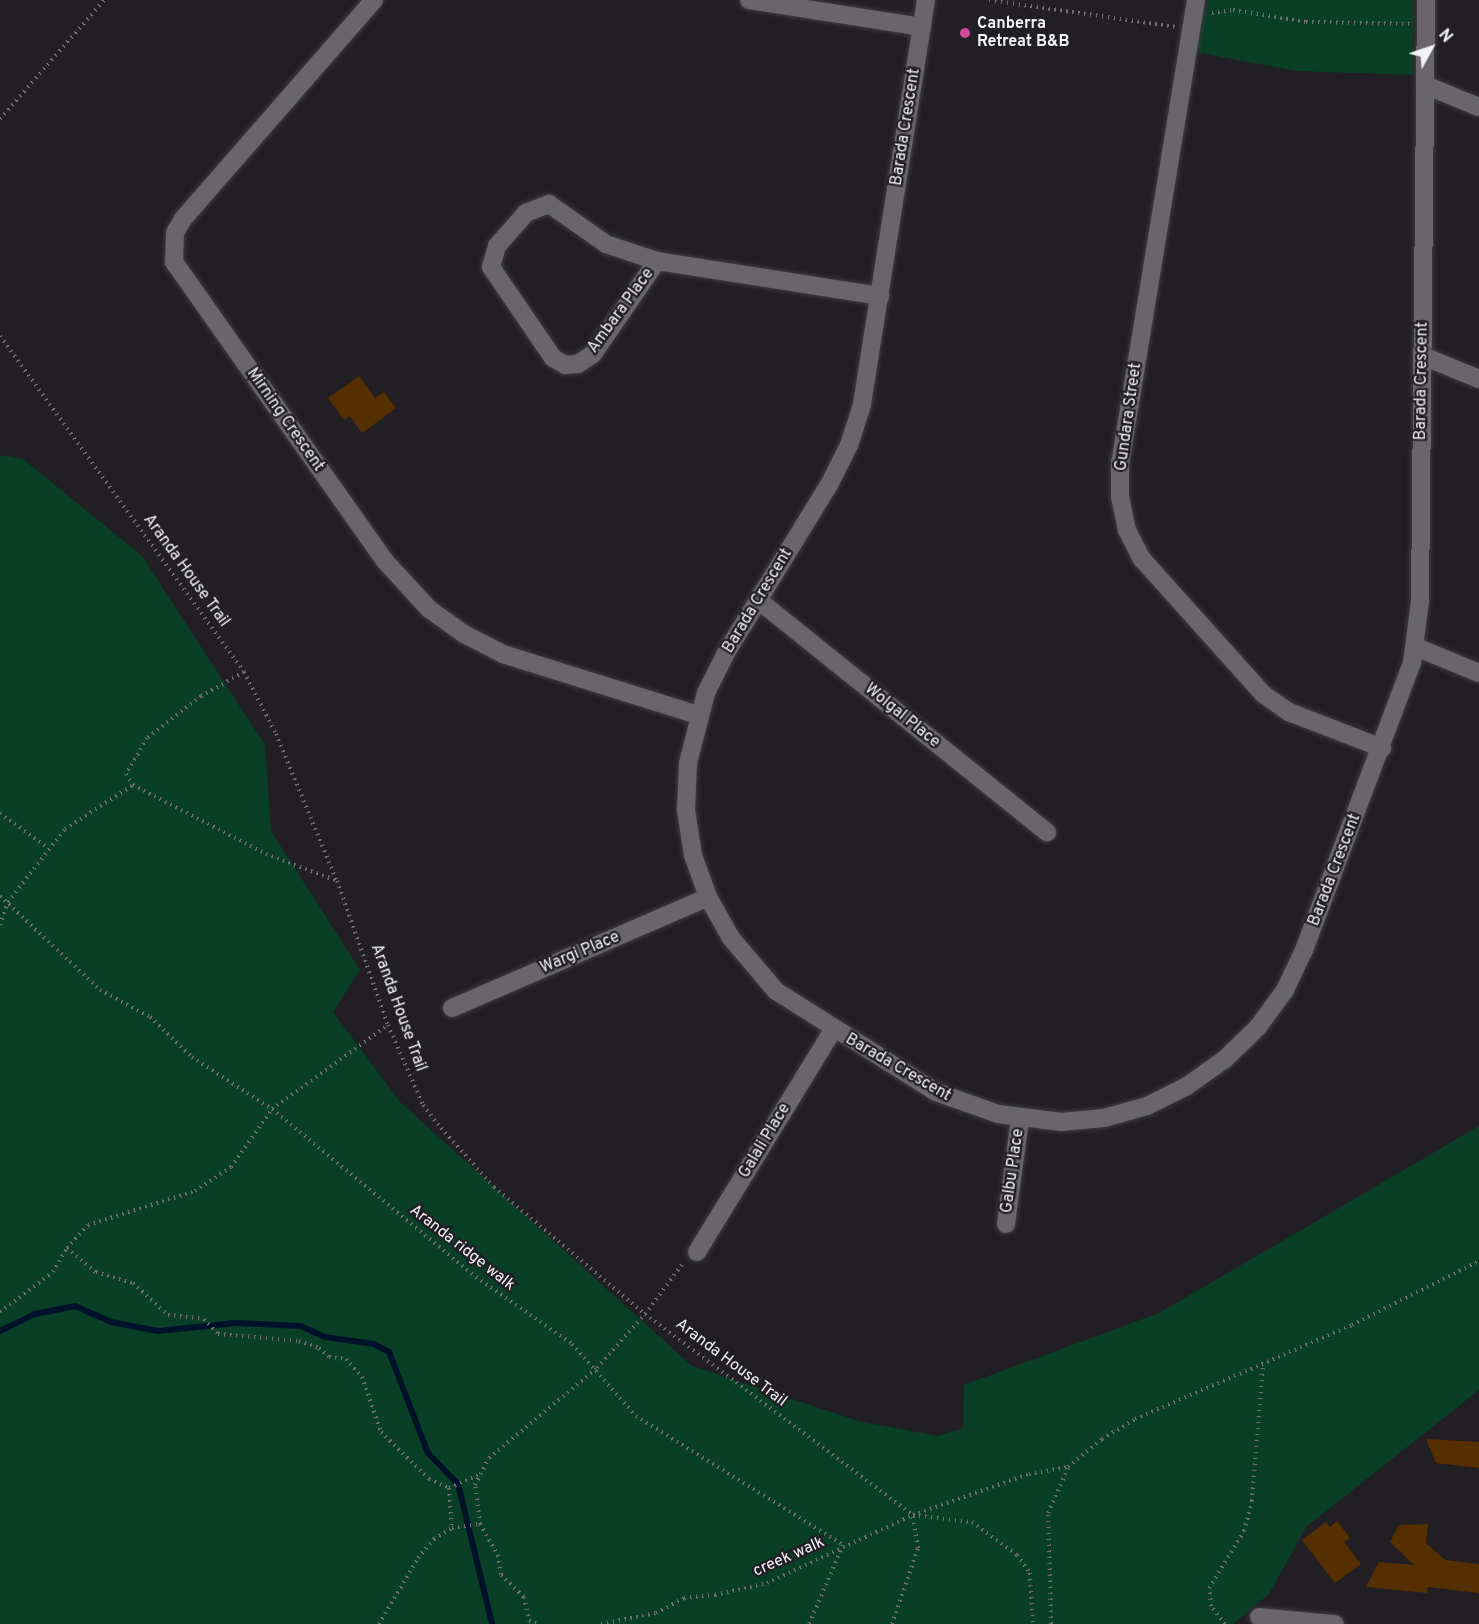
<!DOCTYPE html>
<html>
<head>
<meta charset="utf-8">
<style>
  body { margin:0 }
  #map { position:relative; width:1479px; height:1624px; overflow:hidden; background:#221f24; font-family:Overpass,sans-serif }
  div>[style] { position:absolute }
  .green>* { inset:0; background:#093e27 }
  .stream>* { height:6px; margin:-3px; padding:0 3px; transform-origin:3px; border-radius:3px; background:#001229 }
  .building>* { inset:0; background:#552f00 }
  .path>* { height:4px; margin-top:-2px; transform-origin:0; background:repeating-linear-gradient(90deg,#706e72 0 1.5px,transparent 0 6px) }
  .roads { filter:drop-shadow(0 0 2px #3e3c40) drop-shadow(0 0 2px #3e3c40) }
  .street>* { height:18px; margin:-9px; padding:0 9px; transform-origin:9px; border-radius:9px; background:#68666b }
  .dots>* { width:16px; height:16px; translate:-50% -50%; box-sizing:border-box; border:3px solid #221f24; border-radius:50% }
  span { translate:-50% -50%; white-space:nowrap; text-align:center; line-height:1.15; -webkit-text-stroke:4.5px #221f24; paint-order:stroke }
  .poi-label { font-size:16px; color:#f2f1f4; font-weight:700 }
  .left { translate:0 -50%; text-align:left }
  .street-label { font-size:16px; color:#f2f1f4 }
  .north { position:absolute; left:1401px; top:18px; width:60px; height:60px; -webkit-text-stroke:4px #221f24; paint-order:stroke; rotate:50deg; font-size:16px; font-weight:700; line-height:24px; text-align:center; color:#f2f1f4 }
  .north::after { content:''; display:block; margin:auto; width:21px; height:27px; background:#f2f1f4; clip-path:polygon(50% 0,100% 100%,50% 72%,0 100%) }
</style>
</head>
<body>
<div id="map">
  <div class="green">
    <div style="clip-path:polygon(1208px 0,1414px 0,1413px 75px,1296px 71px,1195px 52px)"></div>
    <div style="clip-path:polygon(0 455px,23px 459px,142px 556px,265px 745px,271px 831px,360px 970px,333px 1012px,400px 1102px,692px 1366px,858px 1421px,938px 1436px,963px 1428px,964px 1385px,1159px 1313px,1479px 1126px,1479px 1390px,1306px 1527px,1269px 1594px,1233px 1624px,0 1624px)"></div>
  </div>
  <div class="stream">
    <div style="left:0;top:1331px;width:39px;rotate:-26deg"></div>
    <div style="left:35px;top:1314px;width:41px;rotate:-11.3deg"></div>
    <div style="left:75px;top:1306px;width:39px;rotate:24deg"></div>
    <div style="left:111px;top:1322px;width:48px;rotate:10.8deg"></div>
    <div style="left:158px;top:1331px;width:78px;rotate:-5.9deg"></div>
    <div style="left:236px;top:1323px;width:65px;rotate:2.6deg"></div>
    <div style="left:301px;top:1326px;width:26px;rotate:25deg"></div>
    <div style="left:325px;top:1337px;width:49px;rotate:8.1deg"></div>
    <div style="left:374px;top:1344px;width:17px;rotate:28deg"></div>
    <div style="left:389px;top:1352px;width:108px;rotate:68.9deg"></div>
    <div style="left:428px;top:1453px;width:43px;rotate:45.9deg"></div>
    <div style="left:458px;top:1484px;width:144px;rotate:76.3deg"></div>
  </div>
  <div class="building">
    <div style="clip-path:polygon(359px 376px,375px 398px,384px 392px,396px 408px,362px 433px,350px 416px,344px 420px,328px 398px)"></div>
    <div style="clip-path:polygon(1426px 1439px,1479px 1442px,1479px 1468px,1436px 1463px)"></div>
    <div style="clip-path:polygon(1337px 1521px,1350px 1538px,1344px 1542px,1361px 1564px,1335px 1583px,1302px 1540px,1326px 1522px,1330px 1527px)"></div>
    <div style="clip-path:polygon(1428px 1524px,1426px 1543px,1445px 1560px,1479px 1564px,1479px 1593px,1428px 1587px,1427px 1593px,1366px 1587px,1379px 1562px,1414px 1565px,1390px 1542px,1399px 1525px)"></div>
  </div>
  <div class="path">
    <div style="left:989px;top:0;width:189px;rotate:8.2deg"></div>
    <div style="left:1212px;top:13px;width:21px;rotate:-8deg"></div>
    <div style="left:1233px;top:10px;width:74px;rotate:9.3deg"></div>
    <div style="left:1306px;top:22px;width:104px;rotate:1.1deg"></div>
    <div style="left:0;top:119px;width:158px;rotate:-48.8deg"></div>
    <div style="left:0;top:336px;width:415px;rotate:54deg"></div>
    <div style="left:244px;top:672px;width:70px;rotate:62.7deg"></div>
    <div style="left:276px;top:734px;width:159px;rotate:67.5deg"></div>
    <div style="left:337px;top:881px;width:153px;rotate:70.5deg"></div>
    <div style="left:388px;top:1025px;width:87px;rotate:66.4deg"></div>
    <div style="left:423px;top:1105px;width:29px;rotate:52deg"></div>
    <div style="left:441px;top:1128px;width:79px;rotate:48.1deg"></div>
    <div style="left:494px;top:1187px;width:197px;rotate:40.1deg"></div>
    <div style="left:645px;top:1314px;width:335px;rotate:36.9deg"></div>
    <div style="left:913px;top:1515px;width:59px;rotate:6.8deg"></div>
    <div style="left:972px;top:1522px;width:56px;rotate:36.3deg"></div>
    <div style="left:1017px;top:1555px;width:22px;rotate:54deg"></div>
    <div style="left:1030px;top:1573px;width:51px;rotate:86.6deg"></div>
    <div style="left:244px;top:672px;width:49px;rotate:150.8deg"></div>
    <div style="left:201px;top:696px;width:68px;rotate:142.1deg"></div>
    <div style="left:147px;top:738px;width:42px;rotate:120.3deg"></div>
    <div style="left:126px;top:774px;width:13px;rotate:58deg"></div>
    <div style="left:133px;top:785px;width:150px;rotate:27.4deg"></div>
    <div style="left:266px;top:854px;width:76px;rotate:20.8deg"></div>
    <div style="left:0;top:813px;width:58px;rotate:35.9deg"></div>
    <div style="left:0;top:896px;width:137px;rotate:43.2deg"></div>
    <div style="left:100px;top:990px;width:57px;rotate:28.4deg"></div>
    <div style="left:150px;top:1017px;width:58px;rotate:43.6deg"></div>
    <div style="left:192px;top:1057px;width:95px;rotate:33deg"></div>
    <div style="left:272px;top:1109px;width:264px;rotate:39.5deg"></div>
    <div style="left:476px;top:1277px;width:117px;rotate:34.9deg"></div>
    <div style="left:572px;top:1344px;width:96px;rotate:48.4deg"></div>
    <div style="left:636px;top:1416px;width:244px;rotate:31.9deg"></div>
    <div style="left:843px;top:1545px;width:86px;rotate:113.3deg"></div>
    <div style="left:0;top:925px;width:24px;rotate:-71deg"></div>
    <div style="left:8px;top:902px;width:93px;rotate:-52deg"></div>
    <div style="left:65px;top:829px;width:81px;rotate:-32.9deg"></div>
    <div style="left:67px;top:1248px;width:38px;rotate:40deg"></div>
    <div style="left:96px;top:1272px;width:39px;rotate:17deg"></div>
    <div style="left:133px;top:1283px;width:47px;rotate:42.4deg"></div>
    <div style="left:168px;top:1315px;width:36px;rotate:6deg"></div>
    <div style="left:204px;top:1319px;width:21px;rotate:47deg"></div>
    <div style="left:218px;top:1334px;width:81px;rotate:4.9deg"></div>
    <div style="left:299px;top:1341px;width:21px;rotate:19deg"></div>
    <div style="left:319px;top:1348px;width:13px;rotate:42deg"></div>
    <div style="left:329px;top:1357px;width:17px;rotate:7deg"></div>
    <div style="left:346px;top:1359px;width:24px;rotate:48deg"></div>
    <div style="left:362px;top:1377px;width:58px;rotate:70.9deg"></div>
    <div style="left:381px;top:1432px;width:67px;rotate:44.4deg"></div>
    <div style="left:429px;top:1479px;width:22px;rotate:24deg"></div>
    <div style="left:0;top:1312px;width:66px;rotate:-37deg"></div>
    <div style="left:53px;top:1272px;width:28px;rotate:-60deg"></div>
    <div style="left:67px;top:1248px;width:31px;rotate:-48deg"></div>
    <div style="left:88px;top:1225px;width:112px;rotate:-17.6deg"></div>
    <div style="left:195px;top:1191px;width:43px;rotate:-33.7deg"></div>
    <div style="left:231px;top:1167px;width:71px;rotate:-54.7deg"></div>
    <div style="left:272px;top:1109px;width:143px;rotate:-35.9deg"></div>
    <div style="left:449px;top:1488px;width:40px;rotate:85.7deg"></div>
    <div style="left:449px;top:1488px;width:32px;rotate:-24deg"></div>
    <div style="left:480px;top:1524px;width:36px;rotate:60deg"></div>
    <div style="left:498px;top:1555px;width:20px;rotate:81deg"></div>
    <div style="left:501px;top:1575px;width:32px;rotate:44deg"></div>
    <div style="left:524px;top:1597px;width:25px;rotate:78deg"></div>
    <div style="left:529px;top:1621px;width:10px;rotate:17deg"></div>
    <div style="left:379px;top:1624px;width:77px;rotate:-59.4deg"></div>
    <div style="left:418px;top:1558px;width:25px;rotate:-50deg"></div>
    <div style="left:434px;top:1539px;width:21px;rotate:-31deg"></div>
    <div style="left:452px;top:1528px;width:28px;rotate:-8deg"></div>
    <div style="left:480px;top:1524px;width:39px;rotate:-97deg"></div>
    <div style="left:475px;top:1485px;width:30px;rotate:-63deg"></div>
    <div style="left:489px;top:1458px;width:141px;rotate:-39.8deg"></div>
    <div style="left:597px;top:1368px;width:72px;rotate:-48.4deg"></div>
    <div style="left:645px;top:1314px;width:64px;rotate:-53.3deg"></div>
    <div style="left:601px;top:1624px;width:56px;rotate:-11.3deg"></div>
    <div style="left:656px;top:1613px;width:32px;rotate:-28deg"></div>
    <div style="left:684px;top:1598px;width:31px;rotate:-6deg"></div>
    <div style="left:715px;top:1595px;width:53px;rotate:-13deg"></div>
    <div style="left:767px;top:1583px;width:161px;rotate:-25deg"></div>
    <div style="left:913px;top:1515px;width:123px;rotate:-19.5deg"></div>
    <div style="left:1029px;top:1474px;width:40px;rotate:-10deg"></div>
    <div style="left:1068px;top:1467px;width:44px;rotate:-39.5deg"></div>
    <div style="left:1102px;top:1439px;width:39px;rotate:-31deg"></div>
    <div style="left:1135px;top:1419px;width:236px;rotate:-23.4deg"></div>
    <div style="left:1352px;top:1325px;width:142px;rotate:-26.7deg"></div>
    <div style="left:892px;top:1624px;width:80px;rotate:-71.1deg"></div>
    <div style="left:918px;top:1548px;width:33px;rotate:-99deg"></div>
    <div style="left:1051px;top:1624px;width:111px;rotate:-91.5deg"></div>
    <div style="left:1048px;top:1513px;width:49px;rotate:-66deg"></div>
    <div style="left:1225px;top:1624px;width:23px;rotate:-128deg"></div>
    <div style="left:1211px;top:1606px;width:18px;rotate:-96deg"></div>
    <div style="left:1209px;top:1588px;width:67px;rotate:-58.4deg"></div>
    <div style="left:1244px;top:1531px;width:31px;rotate:-75deg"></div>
    <div style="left:1252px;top:1501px;width:137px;rotate:-85.4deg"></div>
  </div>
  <div class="roads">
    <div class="street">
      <div style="left:374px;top:0;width:291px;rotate:131.1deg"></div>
      <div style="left:183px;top:219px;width:16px;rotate:120deg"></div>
      <div style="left:175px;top:233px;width:29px;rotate:92deg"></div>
      <div style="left:174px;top:262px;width:366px;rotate:54.8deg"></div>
      <div style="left:385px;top:561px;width:65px;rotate:47.5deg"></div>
      <div style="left:429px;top:609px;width:43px;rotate:35.5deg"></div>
      <div style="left:464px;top:634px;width:44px;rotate:27.1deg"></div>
      <div style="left:503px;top:654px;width:204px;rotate:17.4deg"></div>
      <div style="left:749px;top:0;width:175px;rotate:8.9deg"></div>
      <div style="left:926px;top:0;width:410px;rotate:99deg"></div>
      <div style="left:862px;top:405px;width:42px;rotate:108deg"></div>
      <div style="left:849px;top:445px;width:42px;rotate:116.6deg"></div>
      <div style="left:830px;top:483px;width:199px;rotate:121.5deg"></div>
      <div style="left:726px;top:653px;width:45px;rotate:116.6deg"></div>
      <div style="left:706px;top:693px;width:72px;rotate:104.4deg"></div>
      <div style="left:688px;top:763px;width:47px;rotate:92.4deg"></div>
      <div style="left:686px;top:810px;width:46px;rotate:81.2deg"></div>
      <div style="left:693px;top:855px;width:45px;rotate:70.3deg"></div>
      <div style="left:708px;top:897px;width:47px;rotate:60.7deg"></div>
      <div style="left:731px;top:938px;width:70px;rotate:49.7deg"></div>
      <div style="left:776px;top:991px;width:189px;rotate:32.3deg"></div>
      <div style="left:936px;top:1092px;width:66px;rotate:19.5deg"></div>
      <div style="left:998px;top:1114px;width:64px;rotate:7.2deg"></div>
      <div style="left:1061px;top:1122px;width:43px;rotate:-5.3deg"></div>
      <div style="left:1104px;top:1118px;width:45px;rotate:-15.6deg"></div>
      <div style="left:1147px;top:1106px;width:45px;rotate:-26.6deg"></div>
      <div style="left:1187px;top:1086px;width:47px;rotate:-35.4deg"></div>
      <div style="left:1225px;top:1059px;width:46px;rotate:-44.1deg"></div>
      <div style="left:1258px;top:1027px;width:46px;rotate:-53.9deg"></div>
      <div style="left:1285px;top:990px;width:44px;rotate:-64.6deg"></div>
      <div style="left:1304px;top:950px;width:307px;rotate:-69.4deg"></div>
      <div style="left:1412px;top:663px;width:63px;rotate:-82.6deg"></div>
      <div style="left:1420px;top:601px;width:601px;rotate:-89.43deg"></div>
      <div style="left:1196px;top:0;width:468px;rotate:99.3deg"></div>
      <div style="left:1120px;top:462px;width:35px;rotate:90deg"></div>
      <div style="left:1120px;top:497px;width:34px;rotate:78deg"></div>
      <div style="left:1127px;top:530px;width:33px;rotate:63deg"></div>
      <div style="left:1142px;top:559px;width:181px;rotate:48.1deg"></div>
      <div style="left:1263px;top:694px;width:32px;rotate:35deg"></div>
      <div style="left:1289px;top:712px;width:100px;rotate:21.2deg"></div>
      <div style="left:1425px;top:85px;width:58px;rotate:22.2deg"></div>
      <div style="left:657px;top:261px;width:54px;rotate:-161.6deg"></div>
      <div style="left:606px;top:244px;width:70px;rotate:-144.9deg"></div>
      <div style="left:549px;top:204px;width:25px;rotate:159deg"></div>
      <div style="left:526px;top:213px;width:44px;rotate:131.3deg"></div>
      <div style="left:497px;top:246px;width:22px;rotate:106deg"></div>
      <div style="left:491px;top:267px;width:110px;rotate:55.7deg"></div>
      <div style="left:553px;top:358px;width:14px;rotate:30deg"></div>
      <div style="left:565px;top:365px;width:13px;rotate:-4deg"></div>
      <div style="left:578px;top:364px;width:18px;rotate:-34deg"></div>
      <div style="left:593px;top:354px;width:113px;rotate:-55.5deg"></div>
      <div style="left:657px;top:261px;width:226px;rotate:8.9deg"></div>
      <div style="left:1423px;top:356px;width:61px;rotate:22.3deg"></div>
      <div style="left:758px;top:600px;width:371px;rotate:38.8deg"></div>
      <div style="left:1416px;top:647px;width:68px;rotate:22.4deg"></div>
      <div style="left:452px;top:1008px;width:279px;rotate:-23.4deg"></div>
      <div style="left:1006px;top:1224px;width:106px;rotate:-82.4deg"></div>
      <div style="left:697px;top:1252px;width:260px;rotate:-58.5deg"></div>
      <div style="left:1259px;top:1617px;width:76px;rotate:5.3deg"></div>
    </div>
  </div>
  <div class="dots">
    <div style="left:965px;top:33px;background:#d1479c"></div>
  </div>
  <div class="poi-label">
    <span class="left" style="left:977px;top:33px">Canberra<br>Retreat B&amp;B</span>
  </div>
  <div class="street-label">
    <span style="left:906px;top:127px;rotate:-81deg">Barada Crescent</span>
    <span style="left:621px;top:311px;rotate:-54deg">Ambara Place</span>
    <span style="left:1422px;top:381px;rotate:-89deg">Barada Crescent</span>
    <span style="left:1129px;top:417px;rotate:-82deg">Gundara Street</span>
    <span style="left:285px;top:420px;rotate:55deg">Mirning Crescent</span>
    <span style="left:186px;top:571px;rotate:54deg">Aranda House Trail</span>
    <span style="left:758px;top:601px;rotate:-59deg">Barada Crescent</span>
    <span style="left:902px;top:716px;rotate:39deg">Wolgal Place</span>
    <span style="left:1335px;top:870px;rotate:-69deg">Barada Crescent</span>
    <span style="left:580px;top:953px;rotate:-23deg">Wargi Place</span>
    <span style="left:398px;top:1008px;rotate:70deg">Aranda House Trail</span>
    <span style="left:898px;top:1068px;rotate:30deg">Barada Crescent</span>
    <span style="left:765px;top:1141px;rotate:-59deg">Galali Place</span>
    <span style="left:1013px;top:1171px;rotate:-82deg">Galbu Place</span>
    <span style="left:462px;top:1248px;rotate:38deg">Aranda ridge walk</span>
    <span style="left:731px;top:1363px;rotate:37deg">Aranda House Trail</span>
    <span style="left:789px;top:1557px;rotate:-24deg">creek walk</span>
  </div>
  <div class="north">N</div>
</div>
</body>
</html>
